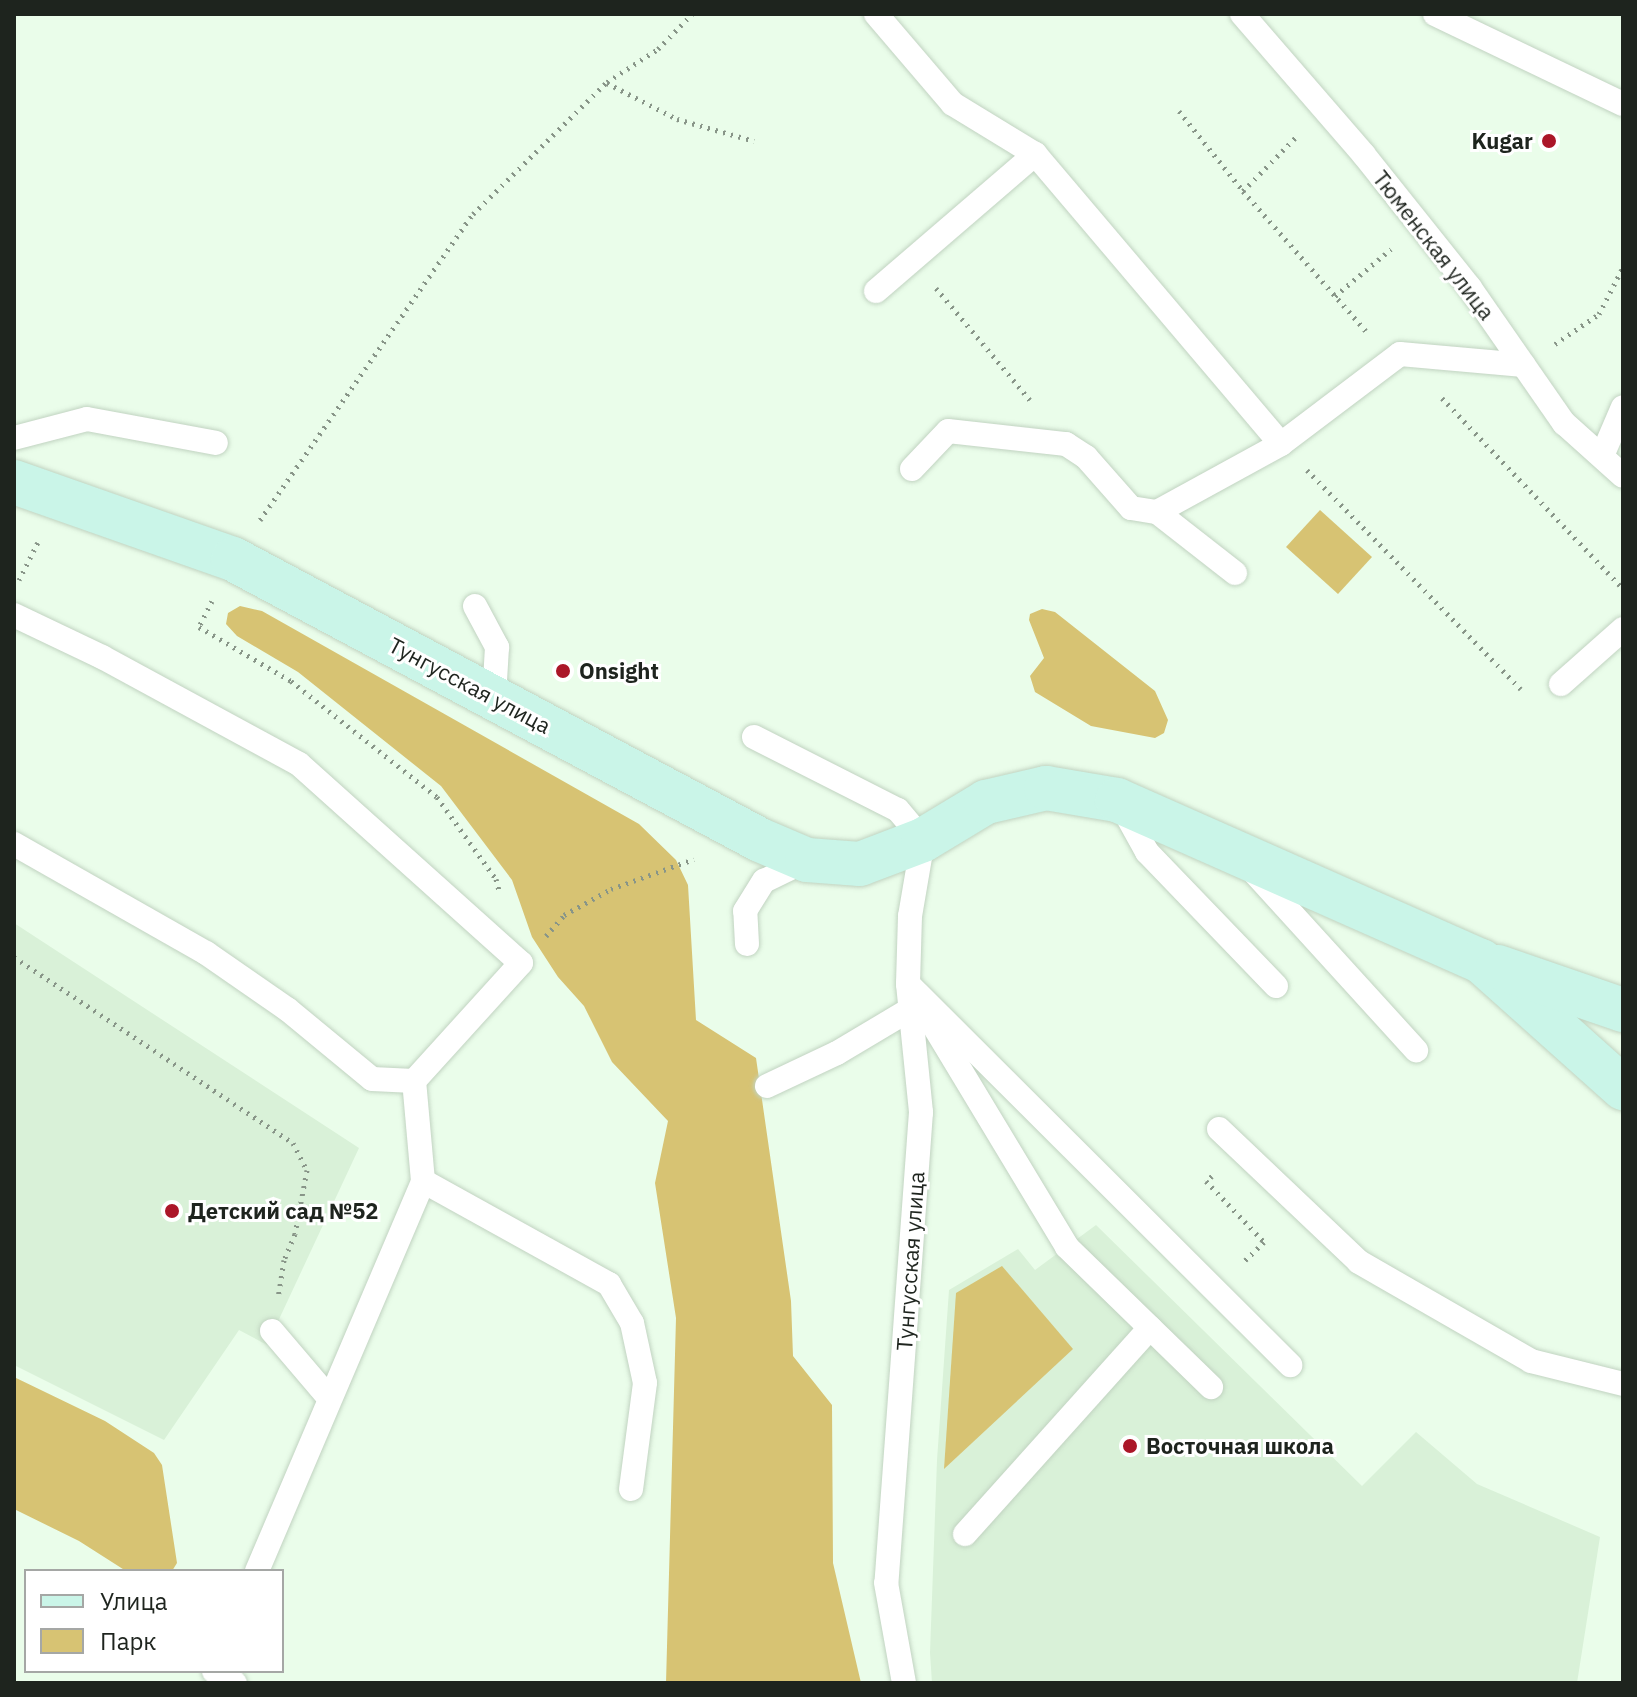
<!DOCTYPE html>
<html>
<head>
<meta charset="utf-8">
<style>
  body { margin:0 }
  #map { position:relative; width:1637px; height:1697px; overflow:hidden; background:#eafdea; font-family:"IBM Plex Sans",sans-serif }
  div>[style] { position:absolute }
  .built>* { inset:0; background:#d9f1d8 }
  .green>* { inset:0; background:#d7c373 }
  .path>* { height:5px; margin-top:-2.5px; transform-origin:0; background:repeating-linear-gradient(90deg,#889588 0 2px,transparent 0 8px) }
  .roads { filter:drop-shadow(0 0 2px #c1d3c1) drop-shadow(0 0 2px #c1d3c1) }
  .lane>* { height:24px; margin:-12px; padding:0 12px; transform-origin:12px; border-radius:12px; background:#fff }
  .secondary>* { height:44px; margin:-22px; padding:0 22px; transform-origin:22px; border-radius:22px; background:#caf5e8 }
  .dots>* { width:22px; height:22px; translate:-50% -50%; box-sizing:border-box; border:4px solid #fff; border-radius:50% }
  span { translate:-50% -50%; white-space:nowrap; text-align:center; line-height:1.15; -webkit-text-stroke:6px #fff; paint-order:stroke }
  .poi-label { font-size:22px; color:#1e241e; font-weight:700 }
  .right { translate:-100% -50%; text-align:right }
  .left { translate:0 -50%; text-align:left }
  .street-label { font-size:22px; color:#1e241e }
  .frame { position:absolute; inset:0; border:16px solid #1e241e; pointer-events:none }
  .legend { position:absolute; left:24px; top:1569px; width:260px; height:104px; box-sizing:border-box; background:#fff; border:2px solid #a5a7a5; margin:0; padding:10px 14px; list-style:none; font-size:24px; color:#1e241e }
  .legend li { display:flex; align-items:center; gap:16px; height:40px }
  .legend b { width:40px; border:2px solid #a5a7a5 }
</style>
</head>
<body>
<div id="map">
  <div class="built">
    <div style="clip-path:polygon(14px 923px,359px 1148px,267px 1345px,239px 1330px,164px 1440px,14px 1365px)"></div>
    <div style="clip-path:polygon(1096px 1225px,1362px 1486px,1416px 1432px,1477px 1484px,1600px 1537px,1577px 1683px,932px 1683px,930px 1653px,937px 1460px,949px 1290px,1018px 1249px,1035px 1270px)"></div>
  </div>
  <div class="green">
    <div style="clip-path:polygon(1320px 510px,1372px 557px,1338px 594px,1286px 547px)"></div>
    <div style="clip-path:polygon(240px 606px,262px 611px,639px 824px,676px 860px,688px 885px,696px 1020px,756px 1058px,791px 1301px,793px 1356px,832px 1405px,833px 1563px,861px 1683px,666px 1683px,676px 1318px,655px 1183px,668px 1121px,612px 1062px,584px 1006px,558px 977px,532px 937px,512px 880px,441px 786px,298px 672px,237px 636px,226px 624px,228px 613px)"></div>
    <div style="clip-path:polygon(1042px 609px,1055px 612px,1155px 691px,1168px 720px,1164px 733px,1155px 738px,1091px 726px,1035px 692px,1030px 676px,1044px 658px,1029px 620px,1030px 614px)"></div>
    <div style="clip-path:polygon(1002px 1266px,1073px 1349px,944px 1469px,956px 1293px)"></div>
    <div style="clip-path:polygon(14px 1377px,105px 1421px,154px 1453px,162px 1465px,177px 1563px,172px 1571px,126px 1571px,79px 1541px,14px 1509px)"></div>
  </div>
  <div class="path">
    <div style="left:607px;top:83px;width:79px;rotate:27.2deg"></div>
    <div style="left:677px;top:119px;width:80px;rotate:15.9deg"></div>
    <div style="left:1179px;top:111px;width:102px;rotate:51.3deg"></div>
    <div style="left:1243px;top:191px;width:186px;rotate:48.7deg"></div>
    <div style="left:1243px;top:191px;width:77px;rotate:-45.5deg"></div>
    <div style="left:936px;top:288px;width:146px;rotate:50deg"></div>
    <div style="left:1335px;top:296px;width:73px;rotate:-40deg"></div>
    <div style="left:1555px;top:344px;width:53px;rotate:-34.3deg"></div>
    <div style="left:1599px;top:314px;width:53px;rotate:-62.9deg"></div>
    <div style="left:1442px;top:398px;width:263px;rotate:46.5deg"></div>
    <div style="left:1307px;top:470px;width:306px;rotate:45.7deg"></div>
    <div style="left:260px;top:520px;width:373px;rotate:-55.2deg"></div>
    <div style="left:473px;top:214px;width:188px;rotate:-44.6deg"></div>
    <div style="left:607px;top:82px;width:61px;rotate:-32.9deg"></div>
    <div style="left:658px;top:49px;width:49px;rotate:-45.8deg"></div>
    <div style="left:19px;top:580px;width:42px;rotate:-63.4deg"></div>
    <div style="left:212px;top:601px;width:29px;rotate:117deg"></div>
    <div style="left:199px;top:627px;width:107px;rotate:30.4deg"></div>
    <div style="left:291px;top:681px;width:186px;rotate:38.5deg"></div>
    <div style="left:437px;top:797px;width:101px;rotate:54.3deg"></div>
    <div style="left:496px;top:879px;width:11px;rotate:75deg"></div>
    <div style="left:546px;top:936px;width:28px;rotate:-49deg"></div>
    <div style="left:564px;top:915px;width:54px;rotate:-29deg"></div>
    <div style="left:611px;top:889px;width:88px;rotate:-19.9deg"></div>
    <div style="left:14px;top:957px;width:335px;rotate:33.7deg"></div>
    <div style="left:293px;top:1143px;width:30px;rotate:63deg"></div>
    <div style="left:307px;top:1170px;width:65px;rotate:100.6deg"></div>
    <div style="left:295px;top:1234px;width:28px;rotate:113deg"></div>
    <div style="left:284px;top:1260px;width:36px;rotate:99deg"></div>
    <div style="left:1212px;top:1176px;width:8px;rotate:140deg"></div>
    <div style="left:1206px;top:1181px;width:84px;rotate:46.4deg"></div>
    <div style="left:1264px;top:1242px;width:30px;rotate:136deg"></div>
  </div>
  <div class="roads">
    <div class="lane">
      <div style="left:876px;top:14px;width:118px;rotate:49.5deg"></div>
      <div style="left:953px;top:104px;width:96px;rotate:31.4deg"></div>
      <div style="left:1035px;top:154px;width:380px;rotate:49.7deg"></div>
      <div style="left:1281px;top:444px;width:149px;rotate:-37.1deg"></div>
      <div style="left:1400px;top:354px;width:124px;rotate:5.1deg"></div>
      <div style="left:1242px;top:14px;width:186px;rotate:49.1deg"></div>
      <div style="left:1364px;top:155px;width:170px;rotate:51.4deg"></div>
      <div style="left:1470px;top:288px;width:165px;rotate:55.2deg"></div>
      <div style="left:1564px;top:423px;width:79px;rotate:41.9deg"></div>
      <div style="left:1435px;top:14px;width:208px;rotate:25.6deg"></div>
      <div style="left:876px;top:291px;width:210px;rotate:-40.7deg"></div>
      <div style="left:14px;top:438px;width:75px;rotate:-14.6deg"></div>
      <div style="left:87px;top:419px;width:131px;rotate:10.5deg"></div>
      <div style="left:1602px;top:456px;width:53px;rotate:-66.8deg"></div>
      <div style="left:912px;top:469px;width:52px;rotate:-46.5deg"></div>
      <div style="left:948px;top:431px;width:119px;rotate:6.3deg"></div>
      <div style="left:1066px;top:444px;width:24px;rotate:33deg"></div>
      <div style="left:1086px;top:457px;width:68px;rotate:48.6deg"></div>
      <div style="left:1131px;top:508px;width:26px;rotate:9deg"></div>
      <div style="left:1157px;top:512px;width:141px;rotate:-28.7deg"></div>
      <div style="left:1157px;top:512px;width:99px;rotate:38deg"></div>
      <div style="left:475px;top:606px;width:47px;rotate:61.8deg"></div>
      <div style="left:497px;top:647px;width:51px;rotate:93.4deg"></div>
      <div style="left:14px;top:615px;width:98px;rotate:25.5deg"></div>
      <div style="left:102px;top:657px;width:224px;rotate:28.5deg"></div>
      <div style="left:299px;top:764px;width:298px;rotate:41.9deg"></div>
      <div style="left:521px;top:963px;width:159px;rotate:132.2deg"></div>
      <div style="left:414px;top:1081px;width:42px;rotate:-177.3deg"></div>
      <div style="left:372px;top:1079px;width:110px;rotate:-140.5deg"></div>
      <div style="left:287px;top:1009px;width:98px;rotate:-145.3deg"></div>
      <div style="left:206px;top:953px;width:221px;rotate:-150.4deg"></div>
      <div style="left:1561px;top:684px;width:83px;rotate:-41.6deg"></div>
      <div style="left:754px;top:737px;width:161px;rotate:26.9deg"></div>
      <div style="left:898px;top:810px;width:39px;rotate:50deg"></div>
      <div style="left:923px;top:840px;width:77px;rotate:99.7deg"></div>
      <div style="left:910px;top:916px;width:68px;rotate:91.7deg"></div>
      <div style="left:908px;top:984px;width:129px;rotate:84.2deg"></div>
      <div style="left:921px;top:1112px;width:472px;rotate:94.2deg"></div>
      <div style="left:886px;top:1583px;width:102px;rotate:79.8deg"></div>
      <div style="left:1121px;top:805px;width:54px;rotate:61deg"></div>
      <div style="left:1147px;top:852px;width:186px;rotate:46.1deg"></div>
      <div style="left:1252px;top:870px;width:244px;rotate:47.7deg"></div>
      <div style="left:747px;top:944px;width:33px;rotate:-93deg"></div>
      <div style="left:745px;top:911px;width:36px;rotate:-58deg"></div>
      <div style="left:764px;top:881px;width:48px;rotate:-26deg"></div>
      <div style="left:908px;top:984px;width:540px;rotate:44.92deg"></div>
      <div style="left:926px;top:1013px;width:273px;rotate:58.9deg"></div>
      <div style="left:1067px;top:1247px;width:201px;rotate:44.2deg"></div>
      <div style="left:767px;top:1086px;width:77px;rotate:-25.2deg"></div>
      <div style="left:837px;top:1053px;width:84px;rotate:-30.8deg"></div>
      <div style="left:1219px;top:1129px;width:193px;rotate:43.5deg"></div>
      <div style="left:1359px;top:1262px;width:198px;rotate:29.9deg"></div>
      <div style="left:1531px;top:1361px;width:95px;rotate:14deg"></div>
      <div style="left:423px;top:1181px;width:213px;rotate:29deg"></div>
      <div style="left:609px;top:1284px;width:45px;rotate:59.5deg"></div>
      <div style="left:632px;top:1323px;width:61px;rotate:77.8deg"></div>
      <div style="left:645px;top:1383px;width:107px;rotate:97.5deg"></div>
      <div style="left:272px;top:1331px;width:88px;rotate:49.6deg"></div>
      <div style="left:965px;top:1534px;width:277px;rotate:-48.1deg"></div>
      <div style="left:257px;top:1571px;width:424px;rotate:-66.9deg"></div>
      <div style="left:423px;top:1181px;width:100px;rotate:-95.1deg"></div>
      <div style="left:214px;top:1671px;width:24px;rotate:30deg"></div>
    </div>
    <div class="secondary">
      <div style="left:14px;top:482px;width:232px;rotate:19.4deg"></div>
      <div style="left:233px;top:559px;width:597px;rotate:28.07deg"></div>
      <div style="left:760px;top:840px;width:51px;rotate:23.1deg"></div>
      <div style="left:807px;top:860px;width:53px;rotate:4.3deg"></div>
      <div style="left:860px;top:864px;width:67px;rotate:-20.9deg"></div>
      <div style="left:923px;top:840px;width:74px;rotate:-31.1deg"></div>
      <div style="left:986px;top:802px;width:62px;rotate:-13.1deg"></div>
      <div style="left:1046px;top:788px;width:72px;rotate:9.6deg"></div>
      <div style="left:1117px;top:800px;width:398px;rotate:23.9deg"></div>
      <div style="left:1481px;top:961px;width:191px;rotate:41.8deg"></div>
      <div style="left:1498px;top:967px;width:132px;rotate:19deg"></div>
    </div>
  </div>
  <div class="dots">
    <div style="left:1549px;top:141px;background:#ab1628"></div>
    <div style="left:563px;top:671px;background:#ab1628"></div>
    <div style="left:172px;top:1211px;background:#ab1628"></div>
    <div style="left:1130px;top:1446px;background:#ab1628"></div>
  </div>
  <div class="poi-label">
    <span class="right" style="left:1533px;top:141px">Kugar</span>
    <span class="left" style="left:579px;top:671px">Onsight</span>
    <span class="left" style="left:188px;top:1211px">Детский сад №52</span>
    <span class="left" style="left:1146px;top:1446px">Восточная школа</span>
  </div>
  <div class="street-label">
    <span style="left:1434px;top:245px;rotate:52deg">Тюменская улица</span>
    <span style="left:470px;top:685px;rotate:28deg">Тунгусская улица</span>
    <span style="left:910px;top:1261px;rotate:-86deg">Тунгусская улица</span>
  </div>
  <div class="frame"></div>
  <ul class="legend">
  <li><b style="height:10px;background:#caf5e8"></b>Улица</li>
  <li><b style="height:22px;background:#d7c373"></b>Парк</li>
  </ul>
</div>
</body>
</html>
